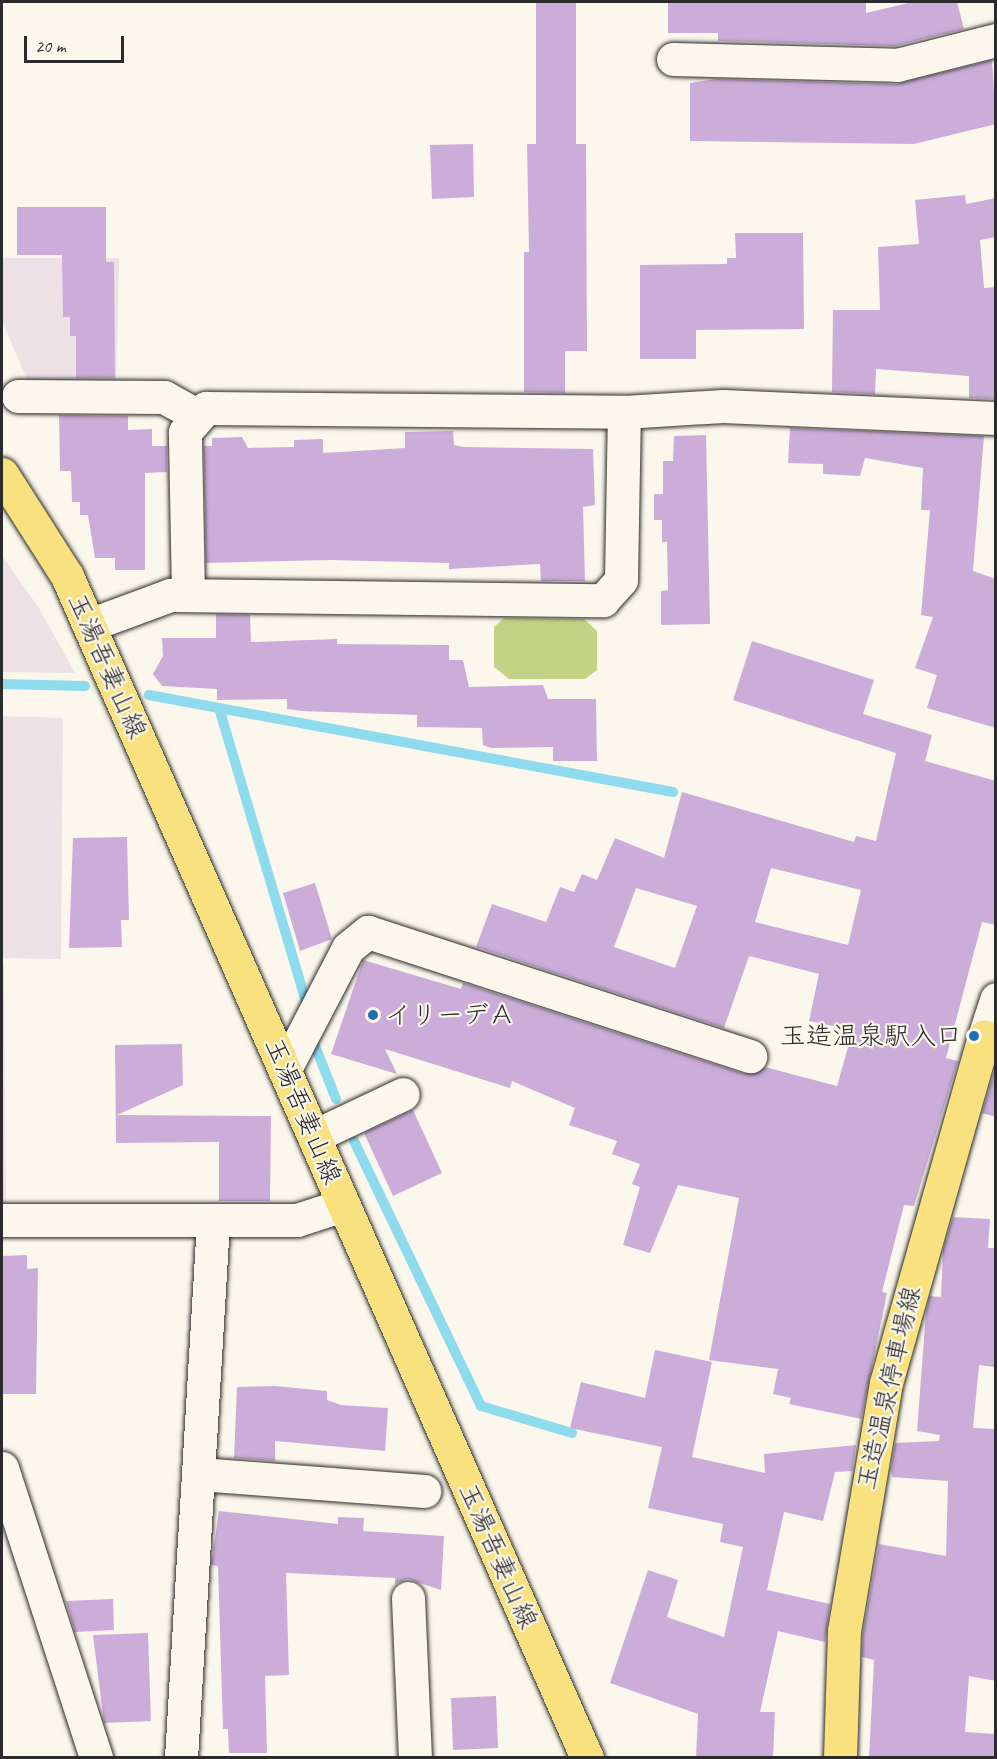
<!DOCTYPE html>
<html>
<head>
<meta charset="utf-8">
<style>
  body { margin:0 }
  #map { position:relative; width:997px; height:1759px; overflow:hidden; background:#fbf7ec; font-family:Caveat,"Klee One",sans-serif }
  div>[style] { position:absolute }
  .built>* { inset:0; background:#ede1e6 }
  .green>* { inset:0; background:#c4d286 }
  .stream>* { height:10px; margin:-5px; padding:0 5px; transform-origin:5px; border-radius:5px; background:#8edbed }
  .building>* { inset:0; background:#ccadd9 }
  .roads { filter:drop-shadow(0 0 2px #2b2b2b) drop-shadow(0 0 2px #2b2b2b) }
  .minor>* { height:33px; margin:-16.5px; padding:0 16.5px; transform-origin:16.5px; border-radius:16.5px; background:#fbf7ec }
  .major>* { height:33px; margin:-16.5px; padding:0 16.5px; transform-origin:16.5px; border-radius:16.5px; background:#fae180 }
  .dots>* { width:16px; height:16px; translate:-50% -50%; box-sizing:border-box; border:3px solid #fbf7ec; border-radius:50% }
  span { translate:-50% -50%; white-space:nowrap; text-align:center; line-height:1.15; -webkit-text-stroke:4.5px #fbf7ec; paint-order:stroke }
  .street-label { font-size:26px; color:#2b2b2b }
  .poi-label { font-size:26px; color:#2b2b2b }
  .left { translate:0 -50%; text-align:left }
  .right { translate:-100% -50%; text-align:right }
  .frame { position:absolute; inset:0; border:3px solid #2b2b2b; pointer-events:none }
  .scale { position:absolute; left:24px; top:36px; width:100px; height:27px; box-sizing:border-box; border:3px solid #2b2b2b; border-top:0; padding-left:8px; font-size:18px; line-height:21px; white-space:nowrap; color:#2b2b2b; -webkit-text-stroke:4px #fbf7ec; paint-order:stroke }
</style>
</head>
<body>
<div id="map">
  <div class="built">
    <div style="clip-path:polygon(2px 258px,119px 258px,116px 390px,31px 389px,2px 321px)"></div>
    <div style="clip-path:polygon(2px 556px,39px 608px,75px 673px,2px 672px)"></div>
    <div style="clip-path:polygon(2px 716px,63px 718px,61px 959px,2px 958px)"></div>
    <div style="clip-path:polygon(2px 965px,4px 965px,6px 1210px,2px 1210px)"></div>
  </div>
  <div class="green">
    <div style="clip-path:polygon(504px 618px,584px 619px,597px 631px,597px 670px,585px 679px,509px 679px,494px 667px,494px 627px)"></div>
  </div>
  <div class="stream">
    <div style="left:2px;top:684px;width:83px;rotate:1.4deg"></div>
    <div style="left:149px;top:695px;width:533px;rotate:10.49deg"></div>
    <div style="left:219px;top:708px;width:307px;rotate:73.5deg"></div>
    <div style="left:315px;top:1046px;width:57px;rotate:68.4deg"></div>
    <div style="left:354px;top:1141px;width:294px;rotate:64.4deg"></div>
    <div style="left:481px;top:1406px;width:95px;rotate:16.5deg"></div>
  </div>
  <div class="building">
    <div style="clip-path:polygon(536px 2px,576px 2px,576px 144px,586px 144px,587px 351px,565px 351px,565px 393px,524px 392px,524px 252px,529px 252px,527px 144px,536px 144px)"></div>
    <div style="clip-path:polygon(668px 2px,866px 2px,866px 13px,913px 2px,957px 2px,964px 29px,895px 46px,718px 41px,718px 33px,668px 33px)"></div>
    <div style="clip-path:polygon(992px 60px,996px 124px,914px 144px,690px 141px,690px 83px,716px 79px,897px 84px)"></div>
    <div style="clip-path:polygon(473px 144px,474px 197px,432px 199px,430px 145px)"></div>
    <div style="clip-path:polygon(965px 195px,966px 204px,996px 198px,996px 237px,980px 240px,984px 288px,996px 287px,996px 399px,969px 398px,969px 376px,876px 369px,875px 394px,832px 392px,833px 310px,880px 310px,878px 247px,919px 244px,915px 200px)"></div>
    <div style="clip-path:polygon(17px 207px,106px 207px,106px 262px,114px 262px,115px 378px,76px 378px,76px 336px,70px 336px,70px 317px,63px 317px,62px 255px,17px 255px)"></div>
    <div style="clip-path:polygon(735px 233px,803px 233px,804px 329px,696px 330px,696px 359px,640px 359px,640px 265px,727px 264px,727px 258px,736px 258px)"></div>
    <div style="clip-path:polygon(59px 415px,128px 416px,128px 430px,152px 429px,152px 446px,167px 446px,167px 472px,145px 473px,145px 570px,115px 570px,115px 558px,95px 558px,88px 515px,80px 515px,80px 502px,72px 502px,71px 471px,60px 471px)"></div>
    <div style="clip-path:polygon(790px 428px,984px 436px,973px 571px,996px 579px,996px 728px,927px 708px,937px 675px,915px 668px,933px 617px,921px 615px,930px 510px,921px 510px,923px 468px,865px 458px,860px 476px,823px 474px,823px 464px,788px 463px)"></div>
    <div style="clip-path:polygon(453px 431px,454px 445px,464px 447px,593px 449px,595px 505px,583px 507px,585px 581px,541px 581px,540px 564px,449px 569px,449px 563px,331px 560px,206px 563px,204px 446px,212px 446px,212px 438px,242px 437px,248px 448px,294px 447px,294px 440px,323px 439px,323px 453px,405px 448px,405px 432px)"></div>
    <div style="clip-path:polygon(706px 435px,710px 624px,661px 625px,661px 591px,668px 590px,667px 542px,662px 542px,662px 520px,654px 520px,654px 494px,663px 494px,663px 461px,673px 461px,674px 436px)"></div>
    <div style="clip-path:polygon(216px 614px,250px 615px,251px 642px,337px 639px,337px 644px,449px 645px,449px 660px,463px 660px,469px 687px,543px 685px,548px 699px,596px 699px,597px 761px,553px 761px,553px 747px,491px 748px,483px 745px,482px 728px,417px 727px,417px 715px,301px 711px,287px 709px,287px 699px,217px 700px,217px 689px,162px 686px,153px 674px,163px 656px,162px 638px,216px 638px)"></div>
    <div style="clip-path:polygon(evenodd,752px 641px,874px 680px,863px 714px,932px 735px,925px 761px,996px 781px,996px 925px,982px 922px,946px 1058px,958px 1061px,914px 1206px,904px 1205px,882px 1292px,887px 1293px,861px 1419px,789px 1404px,791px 1398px,773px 1394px,778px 1369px,709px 1360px,739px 1198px,678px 1185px,650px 1253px,623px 1245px,640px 1187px,632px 1184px,640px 1164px,612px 1154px,617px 1141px,569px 1125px,575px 1108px,512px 1081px,510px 1088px,385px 1049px,397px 1074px,331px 1054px,363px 960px,461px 989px,463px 983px,744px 1074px,765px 1067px,837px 1086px,853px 1030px,809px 1021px,819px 974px,749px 956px,724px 1028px,476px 947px,492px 904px,546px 922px,560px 887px,574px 892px,582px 874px,597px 880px,615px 838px,664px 858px,682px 792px,854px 842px,856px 836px,876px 841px,896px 753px,733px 700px,752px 641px,771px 868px,861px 890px,848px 945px,755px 922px,771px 868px,752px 641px,636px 888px,697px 906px,675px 968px,614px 947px,636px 888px)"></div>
    <div style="clip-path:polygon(127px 837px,129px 920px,121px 920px,122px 947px,69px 948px,73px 838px)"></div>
    <div style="clip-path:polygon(315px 883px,332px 939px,300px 951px,283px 893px)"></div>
    <div style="clip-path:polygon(182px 1044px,183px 1085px,117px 1115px,271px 1116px,270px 1201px,219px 1201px,219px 1142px,116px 1143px,115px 1045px)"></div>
    <div style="clip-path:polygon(994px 1072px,996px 1072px,996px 1117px,982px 1113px)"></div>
    <div style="clip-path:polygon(413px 1110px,442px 1173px,393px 1196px,364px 1133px)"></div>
    <div style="clip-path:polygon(953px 1217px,990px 1219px,988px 1248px,996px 1248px,994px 1367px,979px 1365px,973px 1428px,996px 1429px,996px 1681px,969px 1676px,965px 1732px,996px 1734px,996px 1758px,869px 1758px,874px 1660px,862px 1657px,863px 1633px,879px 1544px,946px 1556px,948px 1481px,892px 1477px,891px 1469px,895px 1443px,939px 1441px,940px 1435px,917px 1431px,926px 1312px,930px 1296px,941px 1297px,943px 1250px)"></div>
    <div style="clip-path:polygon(27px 1255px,27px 1269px,38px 1268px,36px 1394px,2px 1394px,2px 1256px)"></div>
    <div style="clip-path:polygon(655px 1350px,712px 1362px,692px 1457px,765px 1473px,764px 1454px,856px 1445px,852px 1471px,835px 1472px,823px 1521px,784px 1512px,767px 1590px,830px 1604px,825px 1642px,778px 1631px,760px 1712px,775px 1712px,773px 1758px,696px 1758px,698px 1714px,610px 1683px,648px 1570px,678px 1580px,667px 1617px,724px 1637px,743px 1547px,720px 1542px,723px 1524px,648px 1508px,662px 1447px,570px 1428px,581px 1382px,645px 1398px)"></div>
    <div style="clip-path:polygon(275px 1386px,327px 1391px,327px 1400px,341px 1405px,388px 1408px,385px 1451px,275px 1441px,275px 1461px,234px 1458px,237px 1387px)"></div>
    <div style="clip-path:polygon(219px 1511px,338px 1524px,338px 1517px,364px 1518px,363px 1531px,444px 1536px,441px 1590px,408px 1579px,395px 1584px,395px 1578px,286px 1573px,289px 1675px,265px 1676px,267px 1753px,229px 1753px,228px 1729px,223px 1729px,218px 1566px,211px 1565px)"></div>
    <div style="clip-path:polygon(113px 1599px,114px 1630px,75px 1632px,66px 1601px)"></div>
    <div style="clip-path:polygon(148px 1633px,151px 1721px,104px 1723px,93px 1635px)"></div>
    <div style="clip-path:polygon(496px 1696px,498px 1748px,453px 1750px,451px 1698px)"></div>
  </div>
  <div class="roads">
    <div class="minor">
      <div style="left:673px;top:59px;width:224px;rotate:1.5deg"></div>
      <div style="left:897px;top:65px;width:102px;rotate:-14.2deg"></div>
      <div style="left:18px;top:396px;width:146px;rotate:0.4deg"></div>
      <div style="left:164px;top:397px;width:38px;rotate:29deg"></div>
      <div style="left:188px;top:595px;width:163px;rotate:-91.1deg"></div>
      <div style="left:185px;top:432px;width:32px;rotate:-49deg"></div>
      <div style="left:206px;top:408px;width:418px;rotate:0.5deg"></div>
      <div style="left:624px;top:412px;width:99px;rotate:-3.5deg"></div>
      <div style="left:723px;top:406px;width:273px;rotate:2.5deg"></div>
      <div style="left:89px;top:625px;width:86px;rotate:-20.3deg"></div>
      <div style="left:170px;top:595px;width:433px;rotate:0.7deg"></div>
      <div style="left:603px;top:600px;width:27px;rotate:-48deg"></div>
      <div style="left:621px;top:580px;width:168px;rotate:-89deg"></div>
      <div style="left:984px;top:1037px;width:40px;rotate:-72deg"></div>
      <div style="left:285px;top:1069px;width:136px;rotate:-62.5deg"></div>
      <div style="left:348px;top:948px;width:26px;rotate:-39deg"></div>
      <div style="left:368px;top:932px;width:402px;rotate:18deg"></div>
      <div style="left:314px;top:1136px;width:98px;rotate:-25.3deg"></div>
      <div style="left:2px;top:1220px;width:295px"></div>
      <div style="left:297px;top:1220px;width:48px;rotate:-18.1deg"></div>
      <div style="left:2px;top:1468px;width:305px;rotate:72deg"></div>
      <div style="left:199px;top:1474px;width:226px;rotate:4.3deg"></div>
      <div style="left:408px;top:1598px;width:160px;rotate:87.5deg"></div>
      <div style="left:181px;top:1758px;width:536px;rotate:-86.58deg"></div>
    </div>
    <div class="major">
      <div style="left:2px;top:474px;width:121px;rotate:57.5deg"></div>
      <div style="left:67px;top:576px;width:1291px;rotate:66.25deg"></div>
      <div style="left:840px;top:1758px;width:127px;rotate:-88.2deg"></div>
      <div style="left:844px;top:1631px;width:252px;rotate:-80.4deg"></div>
      <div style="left:886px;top:1383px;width:360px;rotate:-74.2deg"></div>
      <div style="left:984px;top:1037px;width:12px;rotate:9deg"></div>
    </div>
  </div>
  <div class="dots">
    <div style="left:373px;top:1015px;background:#1f6fb2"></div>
    <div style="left:974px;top:1036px;background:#1f6fb2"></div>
  </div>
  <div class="street-label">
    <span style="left:107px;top:666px;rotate:66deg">玉湯吾妻山線</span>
    <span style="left:303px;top:1111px;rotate:67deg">玉湯吾妻山線</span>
    <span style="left:889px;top:1388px;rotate:-77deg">玉造温泉停車場線</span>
    <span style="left:498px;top:1556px;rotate:66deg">玉湯吾妻山線</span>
  </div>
  <div class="poi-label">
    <span class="left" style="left:385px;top:1015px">イリーデＡ</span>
    <span class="right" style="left:962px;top:1036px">玉造温泉駅入口</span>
  </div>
  <div class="frame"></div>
  <div class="scale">20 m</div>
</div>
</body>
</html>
